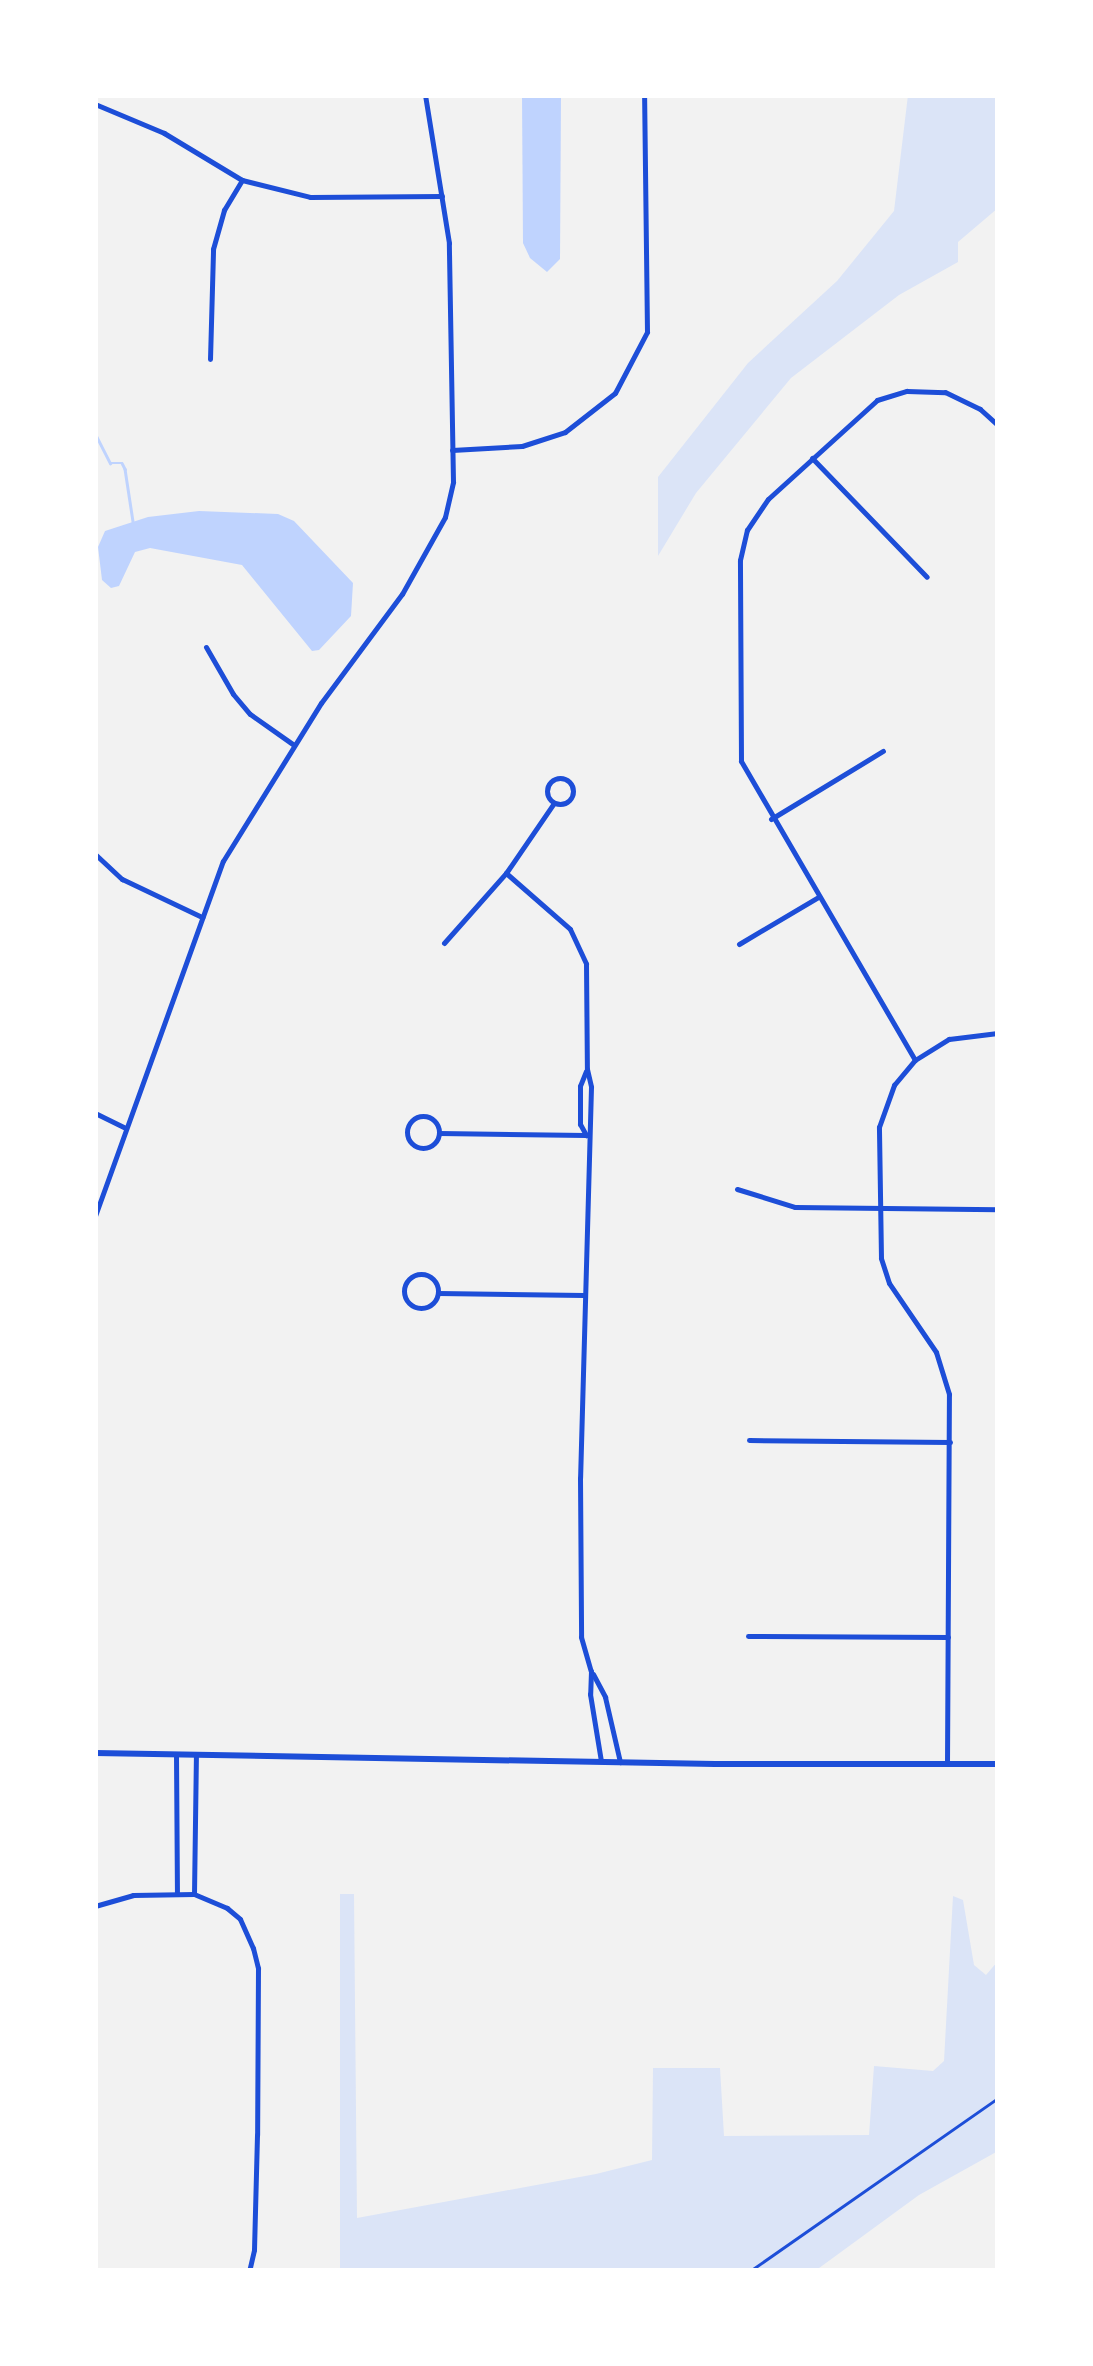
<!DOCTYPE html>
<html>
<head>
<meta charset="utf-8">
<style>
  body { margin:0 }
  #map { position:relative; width:1093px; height:2366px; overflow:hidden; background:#f2f2f2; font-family:Bitter,serif }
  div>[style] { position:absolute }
  .green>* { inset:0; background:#dbe4f7 }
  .water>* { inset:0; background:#bfd3fe }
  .stream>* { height:2.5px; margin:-1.25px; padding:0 1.25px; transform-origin:1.25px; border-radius:1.25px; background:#bfd3fe }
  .path>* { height:2.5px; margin:-1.25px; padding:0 1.25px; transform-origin:1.25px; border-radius:1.25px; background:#1d4ed8 }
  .minor>* { height:5px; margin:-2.5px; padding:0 2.5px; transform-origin:2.5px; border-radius:2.5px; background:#1d4ed8 }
  .minor>.ring { margin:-2.5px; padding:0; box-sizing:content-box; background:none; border:5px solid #1d4ed8; border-radius:50% }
  .secondary>* { height:6px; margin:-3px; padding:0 3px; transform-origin:3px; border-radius:3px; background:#1d4ed8 }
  span { translate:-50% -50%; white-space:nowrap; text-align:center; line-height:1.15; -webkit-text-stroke:9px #fff; paint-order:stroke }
  .frame { position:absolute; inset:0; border:98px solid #fff; pointer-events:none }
</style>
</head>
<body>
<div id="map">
  <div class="green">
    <div style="clip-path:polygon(908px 95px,998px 95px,998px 208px,958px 242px,958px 262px,899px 295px,791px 378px,696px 493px,658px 556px,658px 477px,748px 363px,837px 281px,894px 211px)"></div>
    <div style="clip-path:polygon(340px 1894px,354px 1894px,357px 2218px,596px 2174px,652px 2160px,653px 2068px,720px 2068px,724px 2136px,869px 2135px,874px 2066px,933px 2071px,944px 2061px,953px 1896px,963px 1900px,974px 1965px,986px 1975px,998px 1961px,998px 2151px,919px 2195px,815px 2271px,340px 2271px)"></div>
  </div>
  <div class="water">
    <div style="clip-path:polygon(522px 95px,561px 95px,560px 259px,547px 272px,530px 258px,523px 243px)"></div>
    <div style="clip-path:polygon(199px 511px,278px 514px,294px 521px,353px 583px,351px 616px,319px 650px,312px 651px,242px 565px,150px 548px,135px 552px,119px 586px,111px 588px,102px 580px,98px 547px,105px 531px,148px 517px)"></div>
  </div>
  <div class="stream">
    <div style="left:95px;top:433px;width:34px;rotate:63deg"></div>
    <div style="left:110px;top:463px;width:12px"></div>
    <div style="left:122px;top:463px;width:7px;rotate:63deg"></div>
    <div style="left:125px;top:469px;width:53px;rotate:81.3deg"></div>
  </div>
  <div class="path">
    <div style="left:750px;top:2271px;width:302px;rotate:-34.9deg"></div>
  </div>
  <div class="minor">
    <div style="left:95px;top:104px;width:75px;rotate:22.8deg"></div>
    <div style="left:164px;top:133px;width:91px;rotate:31.1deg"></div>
    <div style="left:242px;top:180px;width:70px;rotate:14deg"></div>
    <div style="left:310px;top:197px;width:132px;rotate:-0.4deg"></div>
    <div style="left:210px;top:359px;width:110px;rotate:-88.4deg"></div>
    <div style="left:213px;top:249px;width:41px;rotate:-74.2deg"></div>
    <div style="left:224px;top:210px;width:35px;rotate:-59deg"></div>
    <div style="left:452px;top:450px;width:70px;rotate:-3.3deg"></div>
    <div style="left:522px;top:446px;width:45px;rotate:-18deg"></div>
    <div style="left:565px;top:432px;width:63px;rotate:-38deg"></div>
    <div style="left:615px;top:393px;width:69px;rotate:-62.3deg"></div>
    <div style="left:647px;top:332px;width:237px;rotate:-90.7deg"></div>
    <div style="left:812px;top:458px;width:165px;rotate:46deg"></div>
    <div style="left:206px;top:647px;width:54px;rotate:60.1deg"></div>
    <div style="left:233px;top:694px;width:26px;rotate:50deg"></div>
    <div style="left:250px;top:714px;width:54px;rotate:35.2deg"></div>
    <div class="ring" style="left:547px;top:778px;width:21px;height:21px"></div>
    <div style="left:771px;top:819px;width:131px;rotate:-31.3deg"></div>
    <div style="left:95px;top:854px;width:37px;rotate:43deg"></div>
    <div style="left:122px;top:879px;width:89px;rotate:25.4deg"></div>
    <div style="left:506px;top:873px;width:85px;rotate:41.2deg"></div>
    <div style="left:570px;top:929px;width:38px;rotate:65deg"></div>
    <div style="left:586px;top:964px;width:105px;rotate:89.5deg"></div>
    <div style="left:587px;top:1069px;width:18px;rotate:77deg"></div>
    <div style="left:591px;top:1087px;width:391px;rotate:91.6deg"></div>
    <div style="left:580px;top:1478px;width:159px;rotate:89.6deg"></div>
    <div style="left:581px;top:1637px;width:35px;rotate:74deg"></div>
    <div style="left:591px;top:1671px;width:23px;rotate:92deg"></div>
    <div style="left:590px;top:1694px;width:68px;rotate:80.7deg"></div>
    <div style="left:444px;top:943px;width:94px;rotate:-48.5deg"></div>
    <div style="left:506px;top:873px;width:85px;rotate:-55.6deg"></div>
    <div style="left:739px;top:944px;width:92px;rotate:-30.7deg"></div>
    <div style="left:915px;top:1060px;width:346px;rotate:-120.2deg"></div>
    <div style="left:741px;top:761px;width:201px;rotate:-90.3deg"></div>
    <div style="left:740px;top:560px;width:31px;rotate:-77deg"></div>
    <div style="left:747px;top:530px;width:37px;rotate:-56deg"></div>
    <div style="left:768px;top:499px;width:147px;rotate:-42.2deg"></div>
    <div style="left:877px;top:400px;width:31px;rotate:-17deg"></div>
    <div style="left:907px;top:391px;width:38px;rotate:2deg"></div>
    <div style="left:945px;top:392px;width:39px;rotate:26deg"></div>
    <div style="left:980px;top:409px;width:24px;rotate:42deg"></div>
    <div style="left:586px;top:1071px;width:16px;rotate:112deg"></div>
    <div style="left:580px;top:1086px;width:38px;rotate:90deg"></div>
    <div style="left:580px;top:1124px;width:13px;rotate:61deg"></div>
    <div style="left:95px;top:1113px;width:34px;rotate:26deg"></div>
    <div class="ring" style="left:407px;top:1116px;width:27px;height:27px"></div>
    <div style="left:439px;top:1133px;width:147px;rotate:0.8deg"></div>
    <div style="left:737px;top:1189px;width:61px;rotate:17.2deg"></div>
    <div style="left:795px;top:1207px;width:203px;rotate:0.6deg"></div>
    <div style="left:95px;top:1216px;width:377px;rotate:-70.2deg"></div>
    <div style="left:223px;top:861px;width:186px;rotate:-58.2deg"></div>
    <div style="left:321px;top:703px;width:136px;rotate:-53.4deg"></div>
    <div style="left:402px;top:594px;width:88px;rotate:-60.8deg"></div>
    <div style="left:445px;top:517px;width:36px;rotate:-77deg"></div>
    <div style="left:453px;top:482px;width:239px;rotate:-91deg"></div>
    <div style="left:449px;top:243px;width:150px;rotate:-99.2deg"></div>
    <div class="ring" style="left:404px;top:1274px;width:29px;height:29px"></div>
    <div style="left:438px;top:1293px;width:146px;rotate:0.8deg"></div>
    <div style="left:749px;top:1440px;width:201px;rotate:0.6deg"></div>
    <div style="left:748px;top:1636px;width:200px;rotate:0.3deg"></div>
    <div style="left:593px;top:1674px;width:26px;rotate:62deg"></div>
    <div style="left:605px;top:1697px;width:67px;rotate:77deg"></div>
    <div style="left:176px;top:1755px;width:138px;rotate:89.6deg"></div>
    <div style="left:947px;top:1764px;width:370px;rotate:-89.7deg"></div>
    <div style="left:949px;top:1394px;width:44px;rotate:-107.2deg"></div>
    <div style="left:936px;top:1352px;width:83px;rotate:-124.3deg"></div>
    <div style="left:889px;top:1283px;width:26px;rotate:-108deg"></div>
    <div style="left:881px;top:1258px;width:131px;rotate:-90.9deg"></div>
    <div style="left:879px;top:1127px;width:45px;rotate:-70.3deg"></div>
    <div style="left:894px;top:1085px;width:33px;rotate:-50deg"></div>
    <div style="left:915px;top:1060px;width:40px;rotate:-32deg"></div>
    <div style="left:949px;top:1039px;width:49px;rotate:-7deg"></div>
    <div style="left:194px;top:1894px;width:139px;rotate:-89.2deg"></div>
    <div style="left:95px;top:1906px;width:40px;rotate:-16deg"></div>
    <div style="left:133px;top:1895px;width:61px;rotate:-0.9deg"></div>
    <div style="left:194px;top:1894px;width:36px;rotate:23deg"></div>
    <div style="left:227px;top:1908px;width:17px;rotate:40deg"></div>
    <div style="left:240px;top:1919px;width:32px;rotate:66deg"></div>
    <div style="left:253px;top:1948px;width:21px;rotate:76deg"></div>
    <div style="left:258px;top:1968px;width:167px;rotate:90.3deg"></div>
    <div style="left:257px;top:2135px;width:115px;rotate:91.5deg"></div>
    <div style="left:254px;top:2250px;width:22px;rotate:103deg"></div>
  </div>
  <div class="secondary">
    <div style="left:95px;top:1753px;width:620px;rotate:1.02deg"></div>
    <div style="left:715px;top:1764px;width:283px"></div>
  </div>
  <div class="frame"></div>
</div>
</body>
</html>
